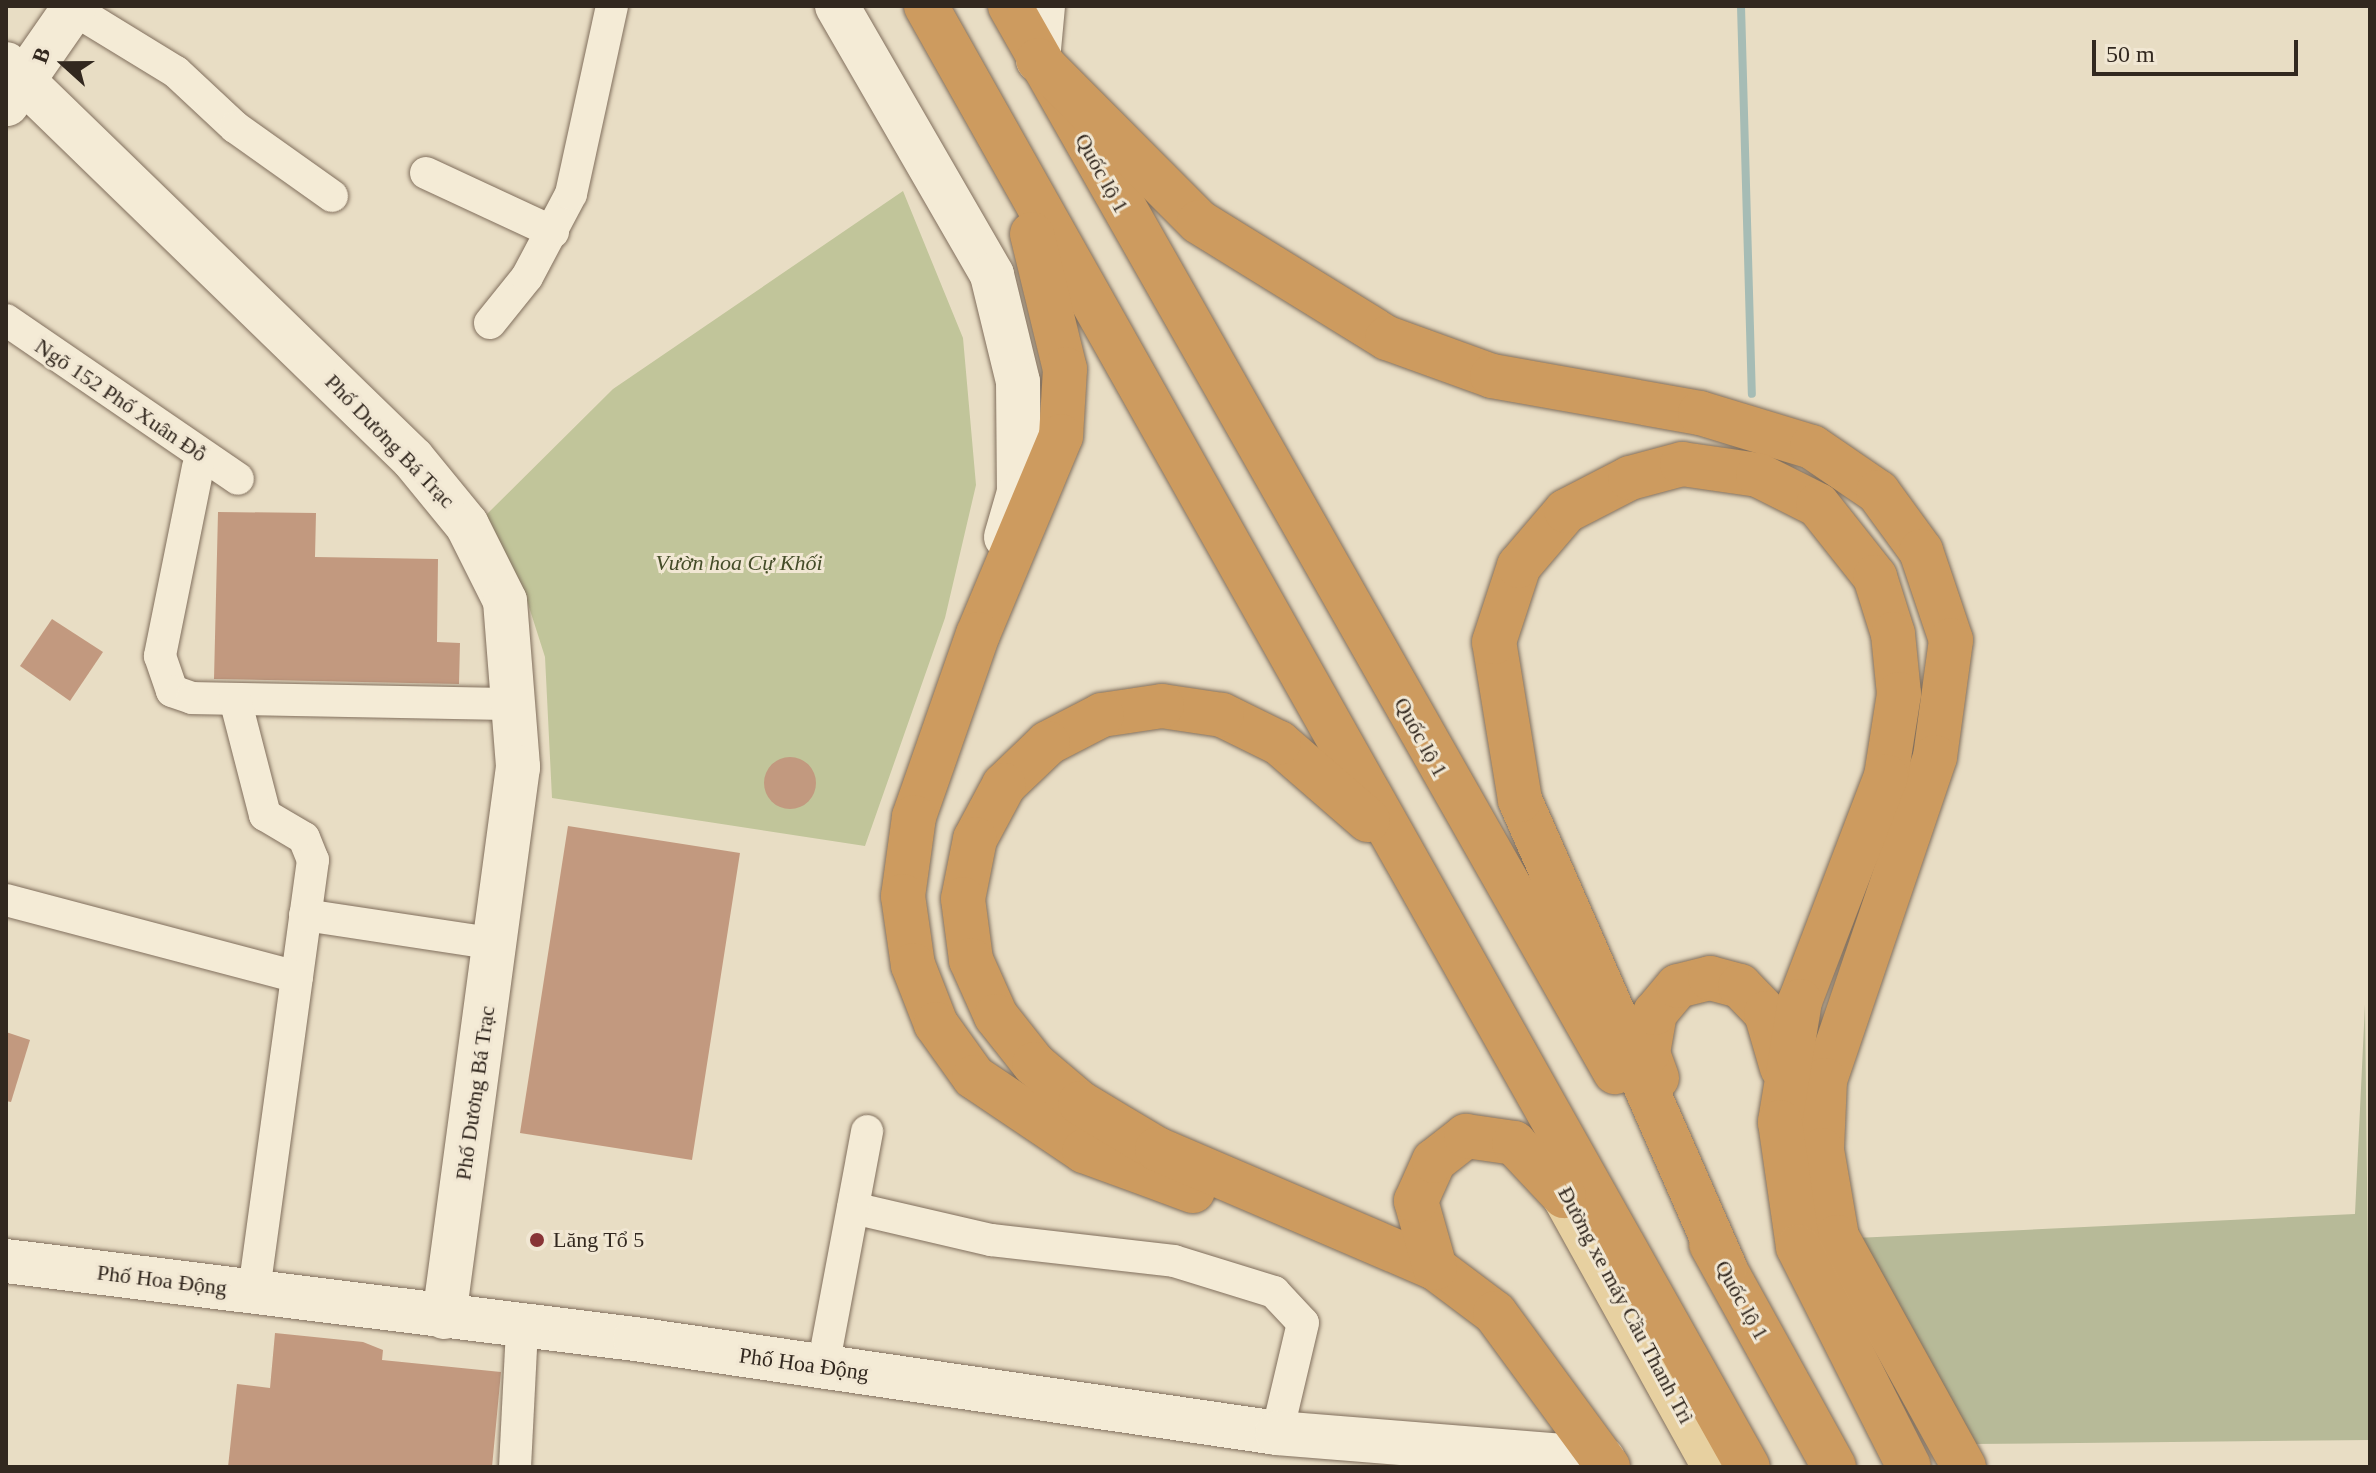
<!DOCTYPE html>
<html>
<head>
<meta charset="utf-8">
<style>
  body { margin:0 }
  #map { position:relative; width:2376px; height:1473px; overflow:hidden; background:#e8ddc4; font-family:"Times New Roman",serif }
  div>[style] { position:absolute }
  .green>* { inset:0; background:#c1c59a }
  .cemetery>* { inset:0; background:#b7ba98 }
  .stream>* { height:8px; margin:-4px; padding:0 4px; transform-origin:4px; border-radius:4px; background:#a6bcb5 }
  .building>* { inset:0; background:#c2997f }
  .round { border-radius:50% }
  .roads { filter:drop-shadow(0 0 2px #816f5d) drop-shadow(0 0 2px #816f5d) }
  .street>* { height:32px; margin:-16px; padding:0 16px; transform-origin:16px; border-radius:16px; background:#f4ebd6 }
  .secondary>* { height:44px; margin:-22px; padding:0 22px; transform-origin:22px; border-radius:22px; background:#f4ebd6 }
  .primary>* { height:44px; margin:-22px; padding:0 22px; transform-origin:22px; border-radius:22px; background:#e7d0a0 }
  .highway>* { height:44px; margin:-22px; padding:0 22px; transform-origin:22px; border-radius:22px; background:#cd9b5f }
  .dots>* { width:22px; height:22px; translate:-50% -50%; box-sizing:border-box; border:4px solid #f1e7d3; border-radius:50% }
  span { translate:-50% -50%; white-space:nowrap; text-align:center; line-height:1.15; -webkit-text-stroke:6px #f1e7d3; paint-order:stroke }
  .street-label { font-size:22px; color:#32281f }
  .park-label { font-size:22px; color:#444c28; font-style:italic }
  .poi-label { font-size:22px; color:#32281f }
  .left { translate:0 -50%; text-align:left }
  .frame { position:absolute; inset:0; border:8px solid #32281f; pointer-events:none }
  .north { position:absolute; left:24px; top:24px; width:80px; height:80px; -webkit-text-stroke:6px #f1e7d3; paint-order:stroke; rotate:291deg; font-size:22px; font-weight:700; line-height:32px; text-align:center; color:#32281f }
  .north::after { content:''; display:block; margin:auto; width:28px; height:36px; background:#32281f; clip-path:polygon(50% 0,100% 100%,50% 72%,0 100%) }
  .scale { position:absolute; left:2092px; top:40px; width:206px; height:36px; box-sizing:border-box; border:4px solid #32281f; border-top:0; padding-left:10px; font-size:24px; line-height:28px; white-space:nowrap; color:#32281f; -webkit-text-stroke:6px #f1e7d3; paint-order:stroke }
</style>
</head>
<body>
<div id="map">
  <div class="green">
    <div style="clip-path:polygon(903px 191px,963px 338px,976px 485px,945px 618px,865px 846px,552px 798px,545px 657px,522px 585px,483px 518px,613px 389px)"></div>
  </div>
  <div class="cemetery">
    <div style="clip-path:polygon(2365px 1004px,2370px 1440px,1972px 1444px,1856px 1238px,2355px 1214px)"></div>
  </div>
  <div class="stream">
    <div style="left:1741px;top:6px;width:388px;rotate:88.4deg"></div>
  </div>
  <div class="building">
    <div style="clip-path:polygon(218px 512px,316px 513px,315px 557px,438px 559px,437px 642px,460px 643px,459px 684px,214px 679px)"></div>
    <div style="clip-path:polygon(52px 619px,103px 652px,70px 701px,20px 666px)"></div>
    <div class="round" style="left:764px;top:757px;width:52px;height:52px"></div>
    <div style="clip-path:polygon(568px 826px,740px 853px,692px 1160px,520px 1133px)"></div>
    <div style="clip-path:polygon(6px 1032px,30px 1040px,11px 1102px,6px 1101px)"></div>
    <div style="clip-path:polygon(275px 1333px,363px 1342px,383px 1350px,382px 1360px,501px 1372px,492px 1467px,228px 1467px,237px 1384px,270px 1388px)"></div>
  </div>
  <div class="roads">
    <div class="street">
      <div style="left:73px;top:9px;width:121px;rotate:31.5deg"></div>
      <div style="left:176px;top:72px;width:81px;rotate:43deg"></div>
      <div style="left:235px;top:127px;width:119px;rotate:35.4deg"></div>
      <div style="left:426px;top:173px;width:140px;rotate:24.9deg"></div>
      <div style="left:6px;top:320px;width:281px;rotate:34.4deg"></div>
      <div style="left:490px;top:323px;width:59px;rotate:-51.2deg"></div>
      <div style="left:527px;top:277px;width:94px;rotate:-62.1deg"></div>
      <div style="left:571px;top:194px;width:192px;rotate:-77.7deg"></div>
      <div style="left:198px;top:467px;width:193px;rotate:101.4deg"></div>
      <div style="left:160px;top:656px;width:37px;rotate:71deg"></div>
      <div style="left:172px;top:691px;width:21px;rotate:19deg"></div>
      <div style="left:192px;top:698px;width:325px;rotate:1.1deg"></div>
      <div style="left:235px;top:699px;width:120px;rotate:75.5deg"></div>
      <div style="left:265px;top:815px;width:45px;rotate:30.5deg"></div>
      <div style="left:304px;top:838px;width:24px;rotate:68deg"></div>
      <div style="left:313px;top:860px;width:435px;rotate:97.8deg"></div>
      <div style="left:6px;top:900px;width:301px;rotate:14.8deg"></div>
      <div style="left:305px;top:915px;width:193px;rotate:8.6deg"></div>
      <div style="left:853px;top:1208px;width:142px;rotate:13.1deg"></div>
      <div style="left:991px;top:1240px;width:184px;rotate:6.5deg"></div>
      <div style="left:1174px;top:1261px;width:105px;rotate:17.2deg"></div>
      <div style="left:1274px;top:1292px;width:42px;rotate:46.9deg"></div>
      <div style="left:1303px;top:1323px;width:113px;rotate:103.3deg"></div>
      <div style="left:823px;top:1367px;width:240px;rotate:-79.4deg"></div>
      <div style="left:515px;top:1467px;width:139px;rotate:-87.1deg"></div>
    </div>
    <div class="secondary">
      <div style="left:837px;top:6px;width:310px;rotate:60deg"></div>
      <div style="left:992px;top:275px;width:110px;rotate:76.3deg"></div>
      <div style="left:1018px;top:382px;width:110px;rotate:89.5deg"></div>
      <div style="left:1019px;top:492px;width:47px;rotate:106.1deg"></div>
      <div style="left:1038px;top:60px;width:54px;rotate:-84.7deg"></div>
      <div style="left:6px;top:64px;width:567px;rotate:44.14deg"></div>
      <div style="left:413px;top:459px;width:85px;rotate:50.7deg"></div>
      <div style="left:467px;top:525px;width:85px;rotate:63.4deg"></div>
      <div style="left:505px;top:601px;width:167px;rotate:85.5deg"></div>
      <div style="left:518px;top:767px;width:555px;rotate:97.66deg"></div>
      <div style="left:7px;top:104px;width:119px;rotate:-55.2deg"></div>
      <div style="left:6px;top:1261px;width:634px;rotate:7.07deg"></div>
      <div style="left:635px;top:1339px;width:649px;rotate:8.33deg"></div>
      <div style="left:1277px;top:1433px;width:327px;rotate:4.6deg"></div>
    </div>
    <div class="primary">
      <div style="left:1552px;top:1160px;width:38px;rotate:72deg"></div>
      <div style="left:1564px;top:1196px;width:310px;rotate:61deg"></div>
    </div>
    <div class="highway">
      <div style="left:926px;top:6px;width:1676px;rotate:60.64deg"></div>
      <div style="left:1010px;top:6px;width:1226px;rotate:60.42deg"></div>
      <div style="left:1038px;top:60px;width:228px;rotate:45.2deg"></div>
      <div style="left:1199px;top:222px;width:221px;rotate:31.7deg"></div>
      <div style="left:1387px;top:338px;width:112px;rotate:19.9deg"></div>
      <div style="left:1492px;top:376px;width:211px;rotate:10.1deg"></div>
      <div style="left:1700px;top:413px;width:117px;rotate:16.9deg"></div>
      <div style="left:1812px;top:447px;width:80px;rotate:34.3deg"></div>
      <div style="left:1878px;top:492px;width:73px;rotate:53.9deg"></div>
      <div style="left:1921px;top:551px;width:94px;rotate:71.4deg"></div>
      <div style="left:1951px;top:640px;width:118px;rotate:97.8deg"></div>
      <div style="left:1935px;top:757px;width:341px;rotate:108.8deg"></div>
      <div style="left:1825px;top:1080px;width:70px;rotate:92.5deg"></div>
      <div style="left:1822px;top:1150px;width:88px;rotate:80.2deg"></div>
      <div style="left:1837px;top:1237px;width:263px;rotate:61.1deg"></div>
      <div style="left:1032px;top:234px;width:139px;rotate:76.3deg"></div>
      <div style="left:1065px;top:369px;width:67px;rotate:93.4deg"></div>
      <div style="left:1061px;top:436px;width:215px;rotate:112.7deg"></div>
      <div style="left:978px;top:634px;width:194px;rotate:109.3deg"></div>
      <div style="left:914px;top:817px;width:80px;rotate:97.9deg"></div>
      <div style="left:903px;top:896px;width:70px;rotate:81.8deg"></div>
      <div style="left:913px;top:965px;width:63px;rotate:68.7deg"></div>
      <div style="left:936px;top:1024px;width:65px;rotate:54.4deg"></div>
      <div style="left:974px;top:1077px;width:133px;rotate:33.9deg"></div>
      <div style="left:1084px;top:1151px;width:116px;rotate:20.2deg"></div>
      <div style="left:1368px;top:820px;width:118px;rotate:-139.1deg"></div>
      <div style="left:1279px;top:743px;width:64px;rotate:-153.8deg"></div>
      <div style="left:1222px;top:715px;width:61px;rotate:-171.5deg"></div>
      <div style="left:1162px;top:706px;width:61px;rotate:171.5deg"></div>
      <div style="left:1102px;top:715px;width:61px;rotate:152.6deg"></div>
      <div style="left:1048px;top:743px;width:61px;rotate:136.3deg"></div>
      <div style="left:1004px;top:785px;width:61px;rotate:118.2deg"></div>
      <div style="left:975px;top:839px;width:61px;rotate:101.3deg"></div>
      <div style="left:963px;top:899px;width:62px;rotate:82.5deg"></div>
      <div style="left:971px;top:960px;width:61px;rotate:65.9deg"></div>
      <div style="left:996px;top:1016px;width:61px;rotate:51.6deg"></div>
      <div style="left:1034px;top:1064px;width:60px;rotate:40.3deg"></div>
      <div style="left:1080px;top:1103px;width:90px;rotate:30.9deg"></div>
      <div style="left:1157px;top:1149px;width:302px;rotate:23.2deg"></div>
      <div style="left:1435px;top:1268px;width:75px;rotate:36.9deg"></div>
      <div style="left:1495px;top:1313px;width:191px;rotate:53.7deg"></div>
      <div style="left:1657px;top:1078px;width:27px;rotate:-110deg"></div>
      <div style="left:1648px;top:1053px;width:41px;rotate:-80.1deg"></div>
      <div style="left:1655px;top:1013px;width:35px;rotate:-50deg"></div>
      <div style="left:1678px;top:986px;width:33px;rotate:-14deg"></div>
      <div style="left:1710px;top:978px;width:31px;rotate:15deg"></div>
      <div style="left:1740px;top:986px;width:37px;rotate:46deg"></div>
      <div style="left:1766px;top:1013px;width:57px;rotate:73.8deg"></div>
      <div style="left:1711px;top:1244px;width:255px;rotate:61.1deg"></div>
      <div style="left:1435px;top:1268px;width:70px;rotate:-105.8deg"></div>
      <div style="left:1416px;top:1201px;width:44px;rotate:-65.8deg"></div>
      <div style="left:1434px;top:1161px;width:41px;rotate:-38deg"></div>
      <div style="left:1466px;top:1136px;width:49px;rotate:8.3deg"></div>
      <div style="left:1514px;top:1143px;width:73px;rotate:46.7deg"></div>
      <div style="left:1725px;top:1268px;width:511px;rotate:-113.66deg"></div>
      <div style="left:1520px;top:800px;width:160px;rotate:-99.3deg"></div>
      <div style="left:1494px;top:642px;width:80px;rotate:-71.8deg"></div>
      <div style="left:1519px;top:566px;width:72px;rotate:-49.5deg"></div>
      <div style="left:1566px;top:511px;width:72px;rotate:-27.3deg"></div>
      <div style="left:1630px;top:478px;width:54px;rotate:-15.1deg"></div>
      <div style="left:1682px;top:464px;width:77px;rotate:8.2deg"></div>
      <div style="left:1758px;top:475px;width:67px;rotate:26.6deg"></div>
      <div style="left:1818px;top:505px;width:92px;rotate:51.6deg"></div>
      <div style="left:1875px;top:577px;width:60px;rotate:72.5deg"></div>
      <div style="left:1893px;top:634px;width:60px;rotate:84.3deg"></div>
      <div style="left:1899px;top:694px;width:83px;rotate:99deg"></div>
      <div style="left:1886px;top:776px;width:241px;rotate:110.9deg"></div>
      <div style="left:1800px;top:1001px;width:123px;rotate:99.4deg"></div>
      <div style="left:1780px;top:1122px;width:126px;rotate:81.8deg"></div>
      <div style="left:1798px;top:1247px;width:246px;rotate:63.2deg"></div>
    </div>
  </div>
  <div class="dots">
    <div style="left:537px;top:1240px;background:#883436"></div>
  </div>
  <div class="street-label">
    <span style="left:1102px;top:173px;rotate:61deg">Quốc lộ 1</span>
    <span style="left:121px;top:400px;rotate:34deg">Ngõ 152 Phố Xuân Đỗ</span>
    <span style="left:390px;top:441px;rotate:46deg">Phố Dương Bá Trạc</span>
    <span style="left:1421px;top:737px;rotate:61deg">Quốc lộ 1</span>
    <span style="left:475px;top:1093px;rotate:-82deg">Phố Dương Bá Trạc</span>
    <span style="left:162px;top:1280px;rotate:7deg">Phố Hoa Động</span>
    <span style="left:1742px;top:1300px;rotate:61deg">Quốc lộ 1</span>
    <span style="left:1626px;top:1305px;rotate:62deg">Đường xe máy Cầu Thanh Trì</span>
    <span style="left:804px;top:1364px;rotate:8deg">Phố Hoa Động</span>
  </div>
  <div class="park-label">
    <span style="left:739px;top:563px">Vườn hoa Cự Khối</span>
  </div>
  <div class="poi-label">
    <span class="left" style="left:553px;top:1240px">Lăng Tổ 5</span>
  </div>
  <div class="frame"></div>
  <div class="north">B</div>
  <div class="scale">50 m</div>
</div>
</body>
</html>
